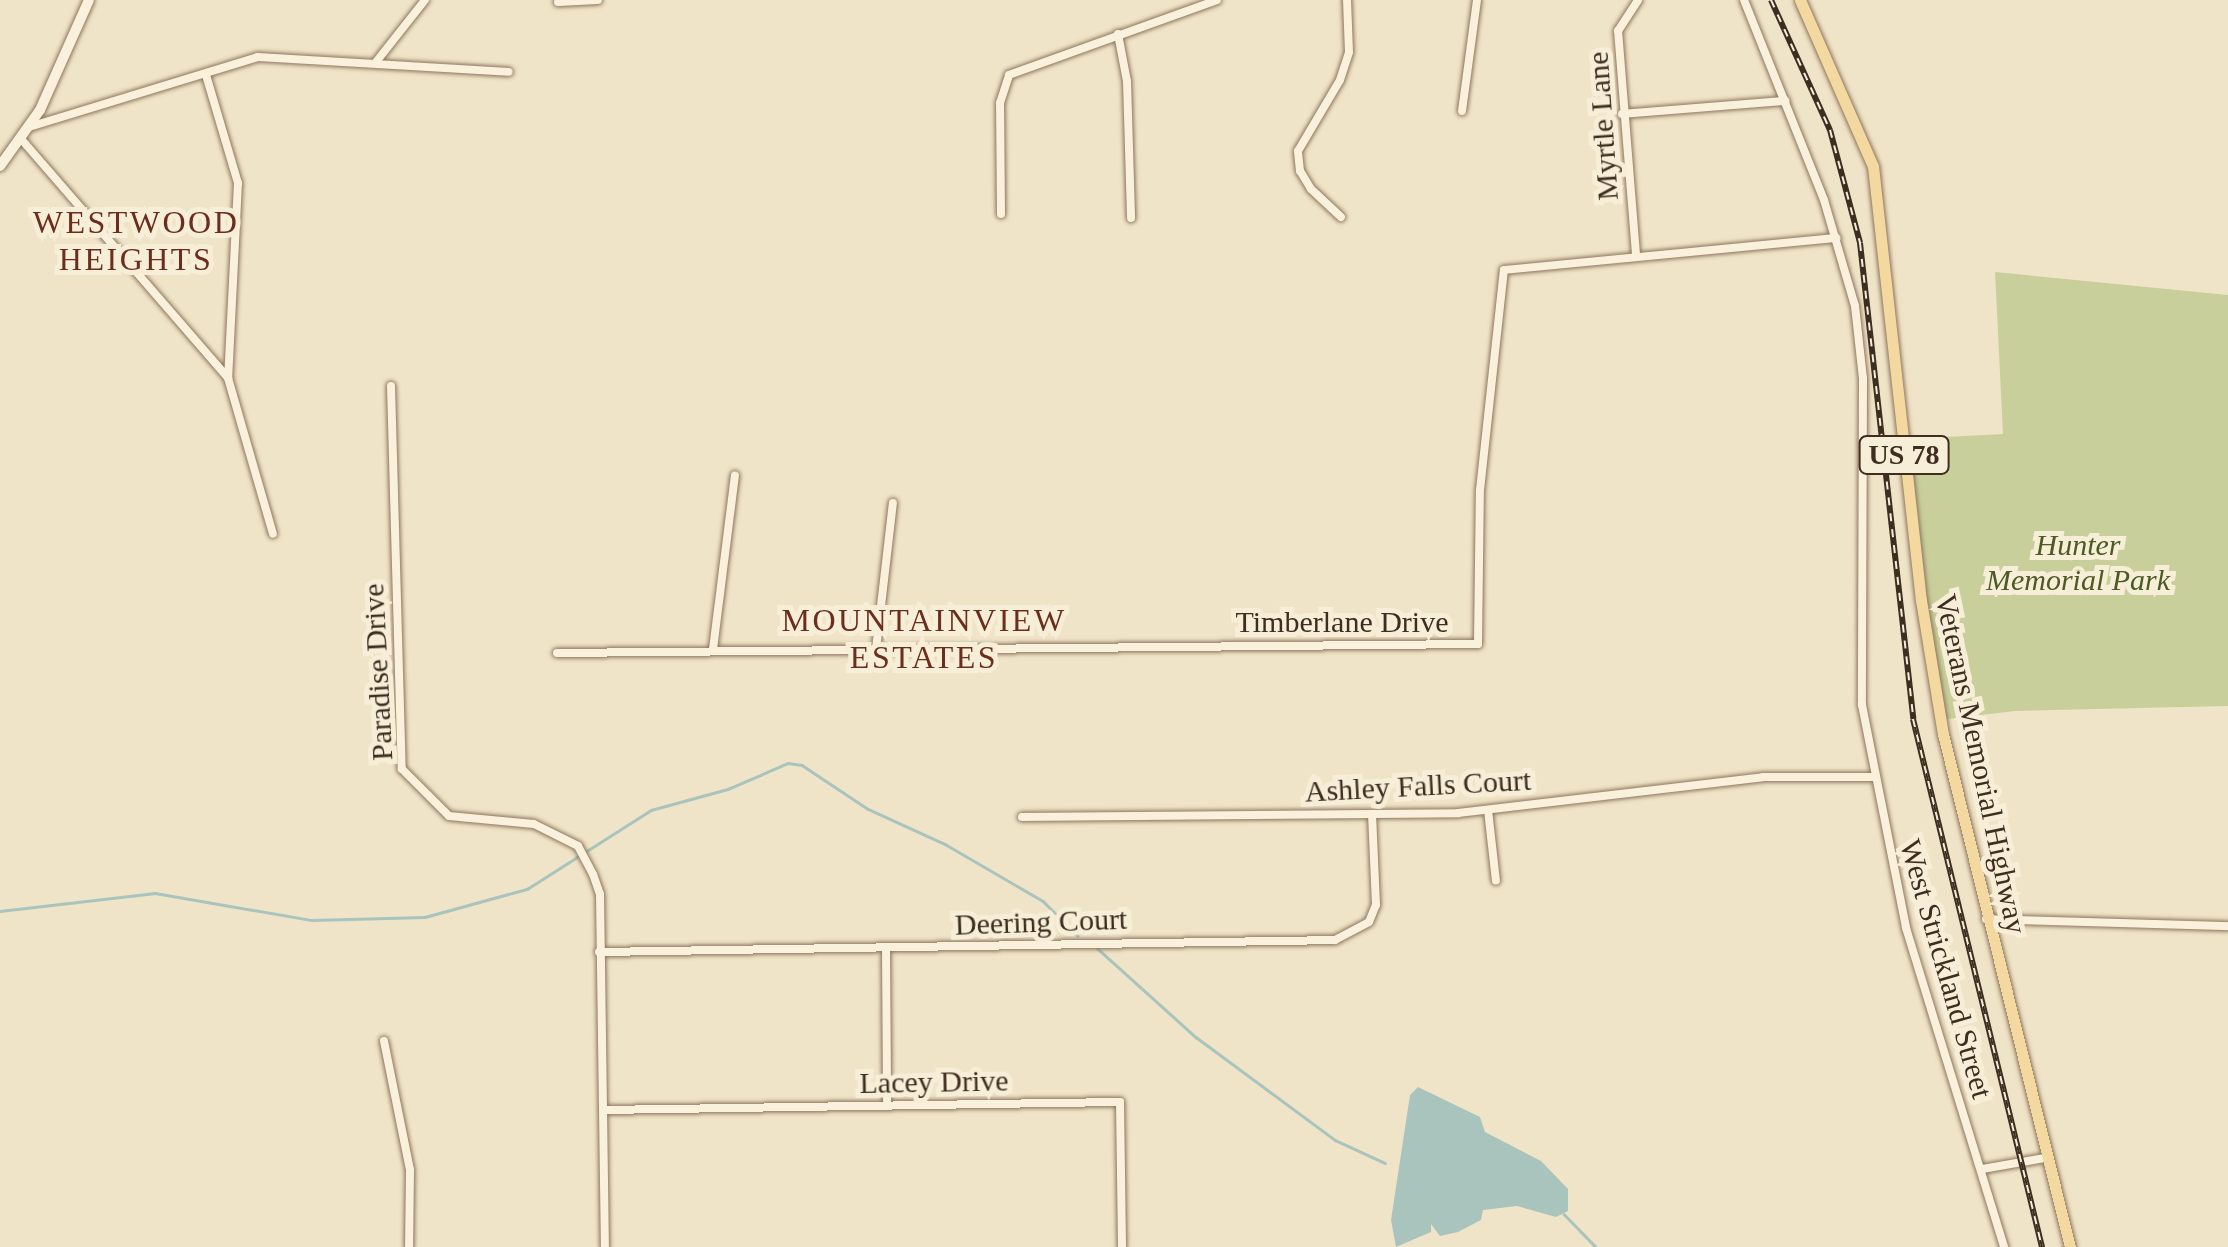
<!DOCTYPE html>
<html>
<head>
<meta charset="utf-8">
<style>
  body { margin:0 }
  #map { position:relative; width:2228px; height:1247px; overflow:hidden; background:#f0e4c8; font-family:"Times New Roman",serif }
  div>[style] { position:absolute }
  .green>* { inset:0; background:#c9cf9b }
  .water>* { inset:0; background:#a9c4bc }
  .stream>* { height:2.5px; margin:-1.25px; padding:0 1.25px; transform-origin:1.25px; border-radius:1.25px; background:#a9c4bc }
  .roads { filter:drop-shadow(0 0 2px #8d765c) drop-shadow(0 0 2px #8d765c) }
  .street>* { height:8px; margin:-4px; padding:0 4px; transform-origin:4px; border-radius:4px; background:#faf1dc }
  .secondary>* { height:10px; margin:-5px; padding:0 5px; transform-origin:5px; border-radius:5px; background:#faf1dc }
  .primary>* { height:11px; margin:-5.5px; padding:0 5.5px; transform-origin:5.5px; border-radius:5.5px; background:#f3d9a0 }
  .rail>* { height:6px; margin-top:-3px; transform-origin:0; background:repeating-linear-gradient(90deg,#f7eed8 0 8px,#3d2e20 0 16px); box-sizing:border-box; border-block:2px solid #3d2e20 }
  span { translate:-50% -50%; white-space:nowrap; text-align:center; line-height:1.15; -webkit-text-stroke:10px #f7eed8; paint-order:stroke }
  .shield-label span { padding:2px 8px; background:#f7eed8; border:2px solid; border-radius:8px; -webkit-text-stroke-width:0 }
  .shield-label { font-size:28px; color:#3d2e20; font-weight:700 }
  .street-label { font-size:30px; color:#3d2e20 }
  .park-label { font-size:30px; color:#4d5a26; font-style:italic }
  .neighbourhood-label { font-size:32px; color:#6b2e1e; letter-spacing:2.5px }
</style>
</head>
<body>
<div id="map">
  <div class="green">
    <div style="clip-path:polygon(1995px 272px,2228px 295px,2228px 706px,2015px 711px,1940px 720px,1906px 439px,2003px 434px)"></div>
  </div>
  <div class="water">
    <div style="clip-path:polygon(1418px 1087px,1480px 1117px,1485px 1132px,1541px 1161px,1568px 1189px,1568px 1211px,1556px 1217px,1517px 1206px,1483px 1210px,1481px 1220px,1458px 1232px,1440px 1236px,1431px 1224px,1431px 1232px,1396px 1247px,1391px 1220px,1410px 1095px)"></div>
  </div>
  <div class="stream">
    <div style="left:0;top:911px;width:156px;rotate:-6.6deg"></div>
    <div style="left:155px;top:893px;width:159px;rotate:9.8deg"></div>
    <div style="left:312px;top:920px;width:113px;rotate:-1.5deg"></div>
    <div style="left:425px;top:917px;width:106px;rotate:-15.4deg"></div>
    <div style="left:527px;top:889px;width:147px;rotate:-32.5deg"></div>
    <div style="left:651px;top:810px;width:80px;rotate:-15.3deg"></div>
    <div style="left:728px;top:789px;width:65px;rotate:-23.4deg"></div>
    <div style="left:788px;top:763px;width:14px;rotate:8deg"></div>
    <div style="left:802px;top:765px;width:79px;rotate:33.7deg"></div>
    <div style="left:868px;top:809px;width:85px;rotate:24.4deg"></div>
    <div style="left:945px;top:844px;width:113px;rotate:30.2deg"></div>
    <div style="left:1043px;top:901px;width:49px;rotate:45deg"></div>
    <div style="left:1097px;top:948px;width:133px;rotate:42deg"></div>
    <div style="left:1196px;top:1037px;width:173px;rotate:36.5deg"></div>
    <div style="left:1335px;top:1140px;width:55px;rotate:24.7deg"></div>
    <div style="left:1564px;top:1214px;width:46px;rotate:45.9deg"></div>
  </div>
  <div class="roads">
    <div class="street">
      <div style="left:1744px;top:0;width:215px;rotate:68.2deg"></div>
      <div style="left:1824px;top:200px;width:110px;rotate:73.7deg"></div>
      <div style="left:1855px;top:306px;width:72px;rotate:83.7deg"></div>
      <div style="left:1863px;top:378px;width:327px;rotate:90.2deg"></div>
      <div style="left:1862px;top:705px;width:227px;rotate:78.8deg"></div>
      <div style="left:1906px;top:928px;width:334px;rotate:72.9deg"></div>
      <div style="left:558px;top:2px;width:40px;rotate:-2.9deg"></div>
      <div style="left:1118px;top:34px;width:48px;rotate:79.2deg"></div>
      <div style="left:1127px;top:81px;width:137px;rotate:88.3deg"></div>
      <div style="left:376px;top:62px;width:79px;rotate:-51.7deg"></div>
      <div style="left:206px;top:75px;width:113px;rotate:73.5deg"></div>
      <div style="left:238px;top:183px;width:195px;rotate:92.9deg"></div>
      <div style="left:1462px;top:111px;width:112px;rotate:-82.3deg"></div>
      <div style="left:1622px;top:114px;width:164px;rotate:-4.6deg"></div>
      <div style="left:29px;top:127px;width:239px;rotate:-17deg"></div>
      <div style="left:258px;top:57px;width:251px;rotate:3.4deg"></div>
      <div style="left:22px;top:140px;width:315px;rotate:49.1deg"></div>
      <div style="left:228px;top:378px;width:162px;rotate:73.9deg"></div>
      <div style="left:1001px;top:214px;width:111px;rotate:-90.5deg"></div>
      <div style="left:1000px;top:103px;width:29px;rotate:-72deg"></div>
      <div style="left:1009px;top:75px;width:221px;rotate:-19.8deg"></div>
      <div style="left:1341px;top:217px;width:41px;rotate:-137deg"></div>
      <div style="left:1311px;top:189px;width:21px;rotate:-121deg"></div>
      <div style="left:1300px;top:171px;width:20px;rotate:-96deg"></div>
      <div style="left:1298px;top:151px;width:82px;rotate:-59.4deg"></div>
      <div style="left:1340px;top:80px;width:29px;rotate:-72deg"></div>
      <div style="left:1349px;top:52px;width:52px;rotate:-92.2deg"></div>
      <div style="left:1636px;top:254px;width:224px;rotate:-94.6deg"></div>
      <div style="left:1618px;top:31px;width:37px;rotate:-57deg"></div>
      <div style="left:391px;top:386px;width:383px;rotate:88.4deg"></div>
      <div style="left:402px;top:769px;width:66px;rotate:45deg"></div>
      <div style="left:449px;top:816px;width:85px;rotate:5.4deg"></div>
      <div style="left:534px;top:824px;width:49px;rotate:26.6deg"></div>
      <div style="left:578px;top:846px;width:32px;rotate:62deg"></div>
      <div style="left:593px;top:874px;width:21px;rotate:71deg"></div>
      <div style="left:600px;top:894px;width:353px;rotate:89.2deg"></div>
      <div style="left:713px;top:649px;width:175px;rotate:-82.8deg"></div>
      <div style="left:876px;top:649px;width:147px;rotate:-83.4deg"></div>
      <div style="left:557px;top:653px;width:921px;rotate:-0.56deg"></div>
      <div style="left:1478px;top:644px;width:154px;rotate:-89.3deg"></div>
      <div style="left:1480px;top:490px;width:221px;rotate:-83.8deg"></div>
      <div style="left:1504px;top:270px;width:334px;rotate:-5.5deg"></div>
      <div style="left:1488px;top:810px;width:71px;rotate:83.6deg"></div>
      <div style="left:1022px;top:817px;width:436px;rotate:-0.5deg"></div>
      <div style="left:1458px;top:813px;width:307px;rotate:-6.7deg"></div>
      <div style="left:1763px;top:777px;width:111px"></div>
      <div style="left:1986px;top:919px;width:242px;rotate:1.7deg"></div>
      <div style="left:886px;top:948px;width:158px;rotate:89.6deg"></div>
      <div style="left:599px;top:952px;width:736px;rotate:-0.93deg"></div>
      <div style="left:1335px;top:940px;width:38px;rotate:-28deg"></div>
      <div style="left:1369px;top:922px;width:18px;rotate:-68deg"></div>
      <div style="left:1376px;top:905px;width:91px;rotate:-92.5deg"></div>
      <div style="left:384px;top:1041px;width:132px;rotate:78.6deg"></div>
      <div style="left:410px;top:1170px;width:77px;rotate:90.7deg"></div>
      <div style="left:603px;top:1110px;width:517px;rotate:-0.89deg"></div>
      <div style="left:1120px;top:1102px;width:145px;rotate:89.2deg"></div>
      <div style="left:1982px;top:1169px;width:64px;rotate:-9.9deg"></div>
    </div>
    <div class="secondary">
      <div style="left:0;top:166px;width:69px;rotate:-54.5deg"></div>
      <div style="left:40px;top:110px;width:120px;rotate:-66deg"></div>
    </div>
    <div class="primary">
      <div style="left:1800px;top:0;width:181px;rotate:66.3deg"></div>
      <div style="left:1873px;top:166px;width:437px;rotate:83.7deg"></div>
      <div style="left:1921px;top:600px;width:136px;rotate:80.7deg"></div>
      <div style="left:1943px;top:734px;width:528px;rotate:76.1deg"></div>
    </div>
  </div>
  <div class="rail">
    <div style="left:1771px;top:0;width:143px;rotate:65.6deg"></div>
    <div style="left:1830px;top:130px;width:117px;rotate:75.1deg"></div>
    <div style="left:1860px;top:243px;width:479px;rotate:83.6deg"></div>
    <div style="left:1913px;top:719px;width:544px;rotate:76.27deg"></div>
  </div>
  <div class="shield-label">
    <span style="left:1904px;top:455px">US 78</span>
  </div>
  <div class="street-label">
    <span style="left:1603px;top:126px;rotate:-94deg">Myrtle Lane</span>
    <span style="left:1342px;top:622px">Timberlane Drive</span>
    <span style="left:378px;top:672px;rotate:-93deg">Paradise Drive</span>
    <span style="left:1981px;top:764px;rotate:78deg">Veterans Memorial Highway</span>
    <span style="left:1418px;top:786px;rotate:-3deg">Ashley Falls Court</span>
    <span style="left:1041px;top:922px;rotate:-2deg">Deering Court</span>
    <span style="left:1946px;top:969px;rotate:74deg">West Strickland Street</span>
    <span style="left:934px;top:1082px;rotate:-1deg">Lacey Drive</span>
  </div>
  <div class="park-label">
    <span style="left:2078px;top:562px">Hunter<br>Memorial Park</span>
  </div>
  <div class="neighbourhood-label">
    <span style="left:136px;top:241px">WESTWOOD<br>HEIGHTS</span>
    <span style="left:924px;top:639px">MOUNTAINVIEW<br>ESTATES</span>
  </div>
</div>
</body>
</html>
